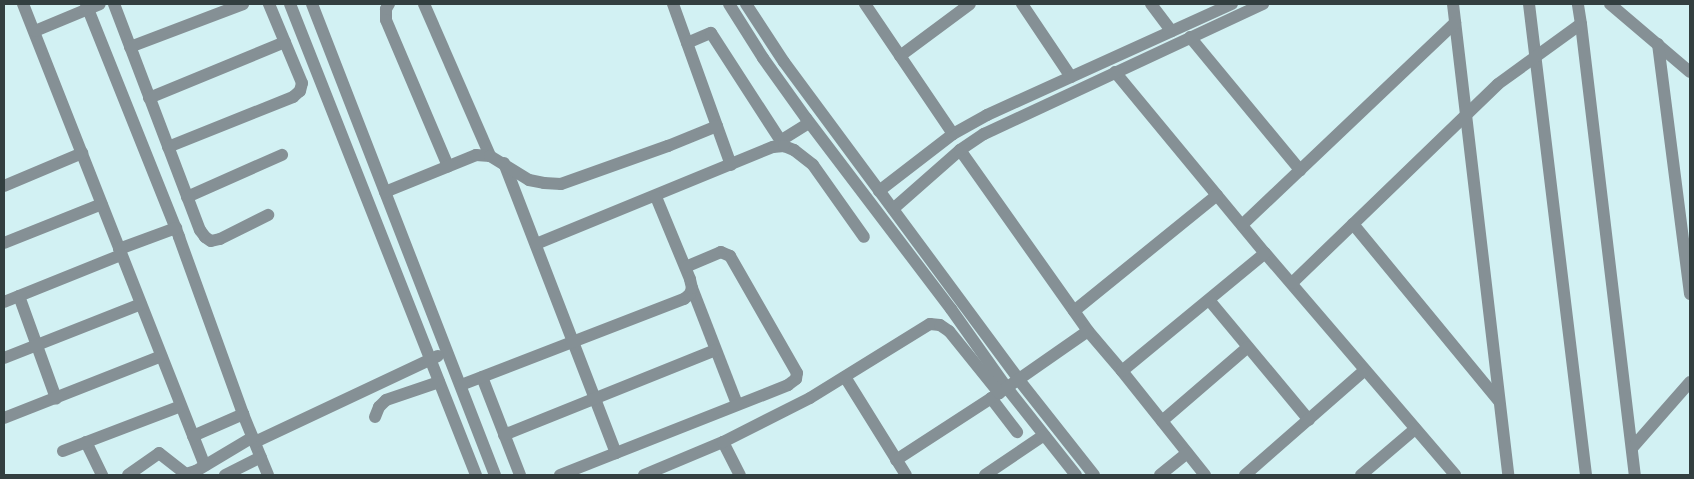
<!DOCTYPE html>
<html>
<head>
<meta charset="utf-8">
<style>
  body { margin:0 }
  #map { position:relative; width:1694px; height:479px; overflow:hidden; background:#d2f1f3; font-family:"Archivo Narrow",sans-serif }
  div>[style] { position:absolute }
  .minor>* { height:12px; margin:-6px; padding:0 6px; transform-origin:6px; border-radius:6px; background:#859095 }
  span { translate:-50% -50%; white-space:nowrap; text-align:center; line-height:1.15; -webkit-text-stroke:4.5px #fff; paint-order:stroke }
  .frame { position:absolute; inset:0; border:5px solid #333f40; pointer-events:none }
</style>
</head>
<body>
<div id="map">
  <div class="minor">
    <div style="left:23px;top:4px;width:496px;rotate:68.5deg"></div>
    <div style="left:86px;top:4px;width:251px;rotate:68.2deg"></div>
    <div style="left:179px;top:237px;width:188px;rotate:70.1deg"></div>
    <div style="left:243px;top:414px;width:66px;rotate:67.7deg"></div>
    <div style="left:114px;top:4px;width:242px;rotate:69.2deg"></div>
    <div style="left:200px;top:230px;width:9px;rotate:54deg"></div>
    <div style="left:205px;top:237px;width:7px;rotate:34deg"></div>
    <div style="left:211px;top:241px;width:9px;rotate:-13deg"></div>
    <div style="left:220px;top:239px;width:54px;rotate:-26.6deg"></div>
    <div style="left:290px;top:4px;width:506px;rotate:68.45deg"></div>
    <div style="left:312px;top:4px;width:505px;rotate:68.77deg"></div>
    <div style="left:389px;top:4px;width:6px;rotate:121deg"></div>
    <div style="left:386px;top:9px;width:11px;rotate:90deg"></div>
    <div style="left:386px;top:20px;width:159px;rotate:67deg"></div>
    <div style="left:424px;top:4px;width:166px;rotate:66.5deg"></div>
    <div style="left:673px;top:4px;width:171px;rotate:70.2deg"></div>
    <div style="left:729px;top:4px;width:64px;rotate:57.8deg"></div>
    <div style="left:763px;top:58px;width:74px;rotate:54.4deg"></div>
    <div style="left:806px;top:118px;width:240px;rotate:52.8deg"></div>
    <div style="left:951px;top:309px;width:97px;rotate:54.7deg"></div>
    <div style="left:1007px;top:388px;width:111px;rotate:51.6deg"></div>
    <div style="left:746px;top:4px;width:69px;rotate:56.8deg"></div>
    <div style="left:784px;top:62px;width:395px;rotate:53.5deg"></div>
    <div style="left:1019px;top:380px;width:121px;rotate:51.7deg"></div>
    <div style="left:865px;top:4px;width:157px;rotate:55.9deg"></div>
    <div style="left:1022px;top:4px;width:88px;rotate:56.1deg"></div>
    <div style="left:1151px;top:4px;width:34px;rotate:53deg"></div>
    <div style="left:1453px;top:4px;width:474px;rotate:83.3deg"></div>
    <div style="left:1529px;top:4px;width:474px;rotate:83.1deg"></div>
    <div style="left:1610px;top:4px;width:105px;rotate:40.4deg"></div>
    <div style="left:1581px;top:24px;width:454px;rotate:83.2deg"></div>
    <div style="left:35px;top:31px;width:70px;rotate:-22.6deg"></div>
    <div style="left:1190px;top:37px;width:173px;rotate:50.4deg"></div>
    <div style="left:687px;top:43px;width:26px;rotate:-23deg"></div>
    <div style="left:711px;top:33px;width:135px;rotate:57.1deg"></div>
    <div style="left:1658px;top:44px;width:252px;rotate:82.7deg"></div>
    <div style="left:130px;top:47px;width:121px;rotate:-20.8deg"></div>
    <div style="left:900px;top:56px;width:87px;rotate:-36.6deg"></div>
    <div style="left:1115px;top:72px;width:235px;rotate:50.4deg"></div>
    <div style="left:1265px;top:253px;width:292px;rotate:49.4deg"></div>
    <div style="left:149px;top:98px;width:147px;rotate:-22.4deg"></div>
    <div style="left:780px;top:141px;width:34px;rotate:-32deg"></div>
    <div style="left:168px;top:147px;width:135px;rotate:-21.8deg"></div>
    <div style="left:293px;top:97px;width:9px;rotate:-41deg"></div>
    <div style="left:300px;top:91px;width:8px;rotate:-76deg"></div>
    <div style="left:302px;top:83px;width:86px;rotate:-112.7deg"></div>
    <div style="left:960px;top:150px;width:222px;rotate:54.7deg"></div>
    <div style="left:1088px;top:331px;width:52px;rotate:49.6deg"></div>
    <div style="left:1122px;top:371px;width:133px;rotate:51.4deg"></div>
    <div style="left:504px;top:163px;width:311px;rotate:68.9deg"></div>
    <div style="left:4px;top:186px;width:85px;rotate:-22.9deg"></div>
    <div style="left:879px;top:191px;width:93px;rotate:-37.6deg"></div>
    <div style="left:953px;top:134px;width:39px;rotate:-29deg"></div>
    <div style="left:987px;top:115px;width:269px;rotate:-24.4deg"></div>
    <div style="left:385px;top:192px;width:98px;rotate:-22.1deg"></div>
    <div style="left:476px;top:155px;width:14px;rotate:4deg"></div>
    <div style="left:490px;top:156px;width:46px;rotate:31.6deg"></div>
    <div style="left:529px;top:180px;width:15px;rotate:11deg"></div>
    <div style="left:544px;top:183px;width:17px;rotate:3deg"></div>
    <div style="left:561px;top:184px;width:114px;rotate:-19.6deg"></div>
    <div style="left:668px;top:146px;width:53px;rotate:-22.2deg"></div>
    <div style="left:187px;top:197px;width:104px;rotate:-23.9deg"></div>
    <div style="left:893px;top:209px;width:89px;rotate:-41.4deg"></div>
    <div style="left:960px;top:150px;width:29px;rotate:-34deg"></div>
    <div style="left:984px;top:134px;width:308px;rotate:-25deg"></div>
    <div style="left:1353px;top:224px;width:229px;rotate:50.5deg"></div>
    <div style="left:1242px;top:225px;width:294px;rotate:-43.5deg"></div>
    <div style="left:4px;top:243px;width:105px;rotate:-21.7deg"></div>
    <div style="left:536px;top:244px;width:256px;rotate:-22.3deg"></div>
    <div style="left:773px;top:147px;width:11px;rotate:-5deg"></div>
    <div style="left:784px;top:146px;width:11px;rotate:22deg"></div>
    <div style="left:794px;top:150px;width:24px;rotate:38deg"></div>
    <div style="left:813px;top:165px;width:88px;rotate:54.7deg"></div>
    <div style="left:119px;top:249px;width:61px;rotate:-20.2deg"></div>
    <div style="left:1292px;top:283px;width:286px;rotate:-44deg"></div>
    <div style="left:1498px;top:84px;width:102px;rotate:-35.9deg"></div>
    <div style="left:1581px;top:24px;width:20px;rotate:-99deg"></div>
    <div style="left:692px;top:288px;width:124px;rotate:68.8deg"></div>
    <div style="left:19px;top:296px;width:109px;rotate:70.1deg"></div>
    <div style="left:1209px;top:300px;width:156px;rotate:50.2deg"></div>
    <div style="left:4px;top:302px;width:126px;rotate:-21.9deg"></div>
    <div style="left:1074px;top:311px;width:184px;rotate:-39deg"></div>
    <div style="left:4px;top:358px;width:147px;rotate:-21.5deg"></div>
    <div style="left:1122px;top:371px;width:185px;rotate:-39.5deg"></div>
    <div style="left:482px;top:377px;width:105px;rotate:68.8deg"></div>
    <div style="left:845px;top:377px;width:115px;rotate:58.1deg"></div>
    <div style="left:461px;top:385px;width:239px;rotate:-21.1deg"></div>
    <div style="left:684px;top:299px;width:8px;rotate:-40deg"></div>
    <div style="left:690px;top:294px;width:6px;rotate:-72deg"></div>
    <div style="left:692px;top:288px;width:9px;rotate:-103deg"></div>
    <div style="left:690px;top:279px;width:89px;rotate:-112.5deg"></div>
    <div style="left:991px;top:398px;width:43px;rotate:52.6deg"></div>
    <div style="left:375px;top:417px;width:11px;rotate:-68deg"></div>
    <div style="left:379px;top:407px;width:10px;rotate:-45deg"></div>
    <div style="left:386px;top:400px;width:56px;rotate:-18.8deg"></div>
    <div style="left:4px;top:418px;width:169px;rotate:-21.5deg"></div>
    <div style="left:1162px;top:421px;width:113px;rotate:-40.7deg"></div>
    <div style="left:504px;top:435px;width:227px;rotate:-21.9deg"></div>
    <div style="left:193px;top:436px;width:55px;rotate:-23.7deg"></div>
    <div style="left:86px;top:442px;width:37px;rotate:64deg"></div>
    <div style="left:255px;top:442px;width:202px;rotate:-25.2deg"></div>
    <div style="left:723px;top:442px;width:37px;rotate:63deg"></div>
    <div style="left:1632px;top:448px;width:88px;rotate:-48.7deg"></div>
    <div style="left:63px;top:451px;width:126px;rotate:-20.9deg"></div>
    <div style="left:896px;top:460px;width:123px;rotate:-33deg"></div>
    <div style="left:999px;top:393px;width:108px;rotate:-34.9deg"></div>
    <div style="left:128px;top:475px;width:38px;rotate:-35deg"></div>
    <div style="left:159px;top:453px;width:34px;rotate:38deg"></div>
    <div style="left:186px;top:474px;width:10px;rotate:-17deg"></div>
    <div style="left:196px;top:471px;width:66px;rotate:-30.8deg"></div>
    <div style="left:225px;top:475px;width:40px;rotate:-26.6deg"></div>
    <div style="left:560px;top:475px;width:245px;rotate:-21.5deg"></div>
    <div style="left:788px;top:385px;width:10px;rotate:-37deg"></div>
    <div style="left:796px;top:379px;width:6px;rotate:-81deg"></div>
    <div style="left:797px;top:373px;width:135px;rotate:-119.8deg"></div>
    <div style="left:730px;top:256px;width:10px;rotate:-156deg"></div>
    <div style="left:721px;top:252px;width:38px;rotate:157deg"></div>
    <div style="left:644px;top:475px;width:86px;rotate:-22.7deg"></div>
    <div style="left:723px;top:442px;width:97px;rotate:-26.8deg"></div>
    <div style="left:810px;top:398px;width:141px;rotate:-31.7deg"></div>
    <div style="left:930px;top:324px;width:10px;rotate:6deg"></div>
    <div style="left:940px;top:325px;width:11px;rotate:34deg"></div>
    <div style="left:949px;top:331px;width:80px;rotate:51.1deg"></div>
    <div style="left:985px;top:475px;width:71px;rotate:-34.1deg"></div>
    <div style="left:1160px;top:475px;width:35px;rotate:-39deg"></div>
    <div style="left:1245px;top:475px;width:159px;rotate:-41.2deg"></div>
    <div style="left:1361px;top:475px;width:71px;rotate:-40.4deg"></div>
  </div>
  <div class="frame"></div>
</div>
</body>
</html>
